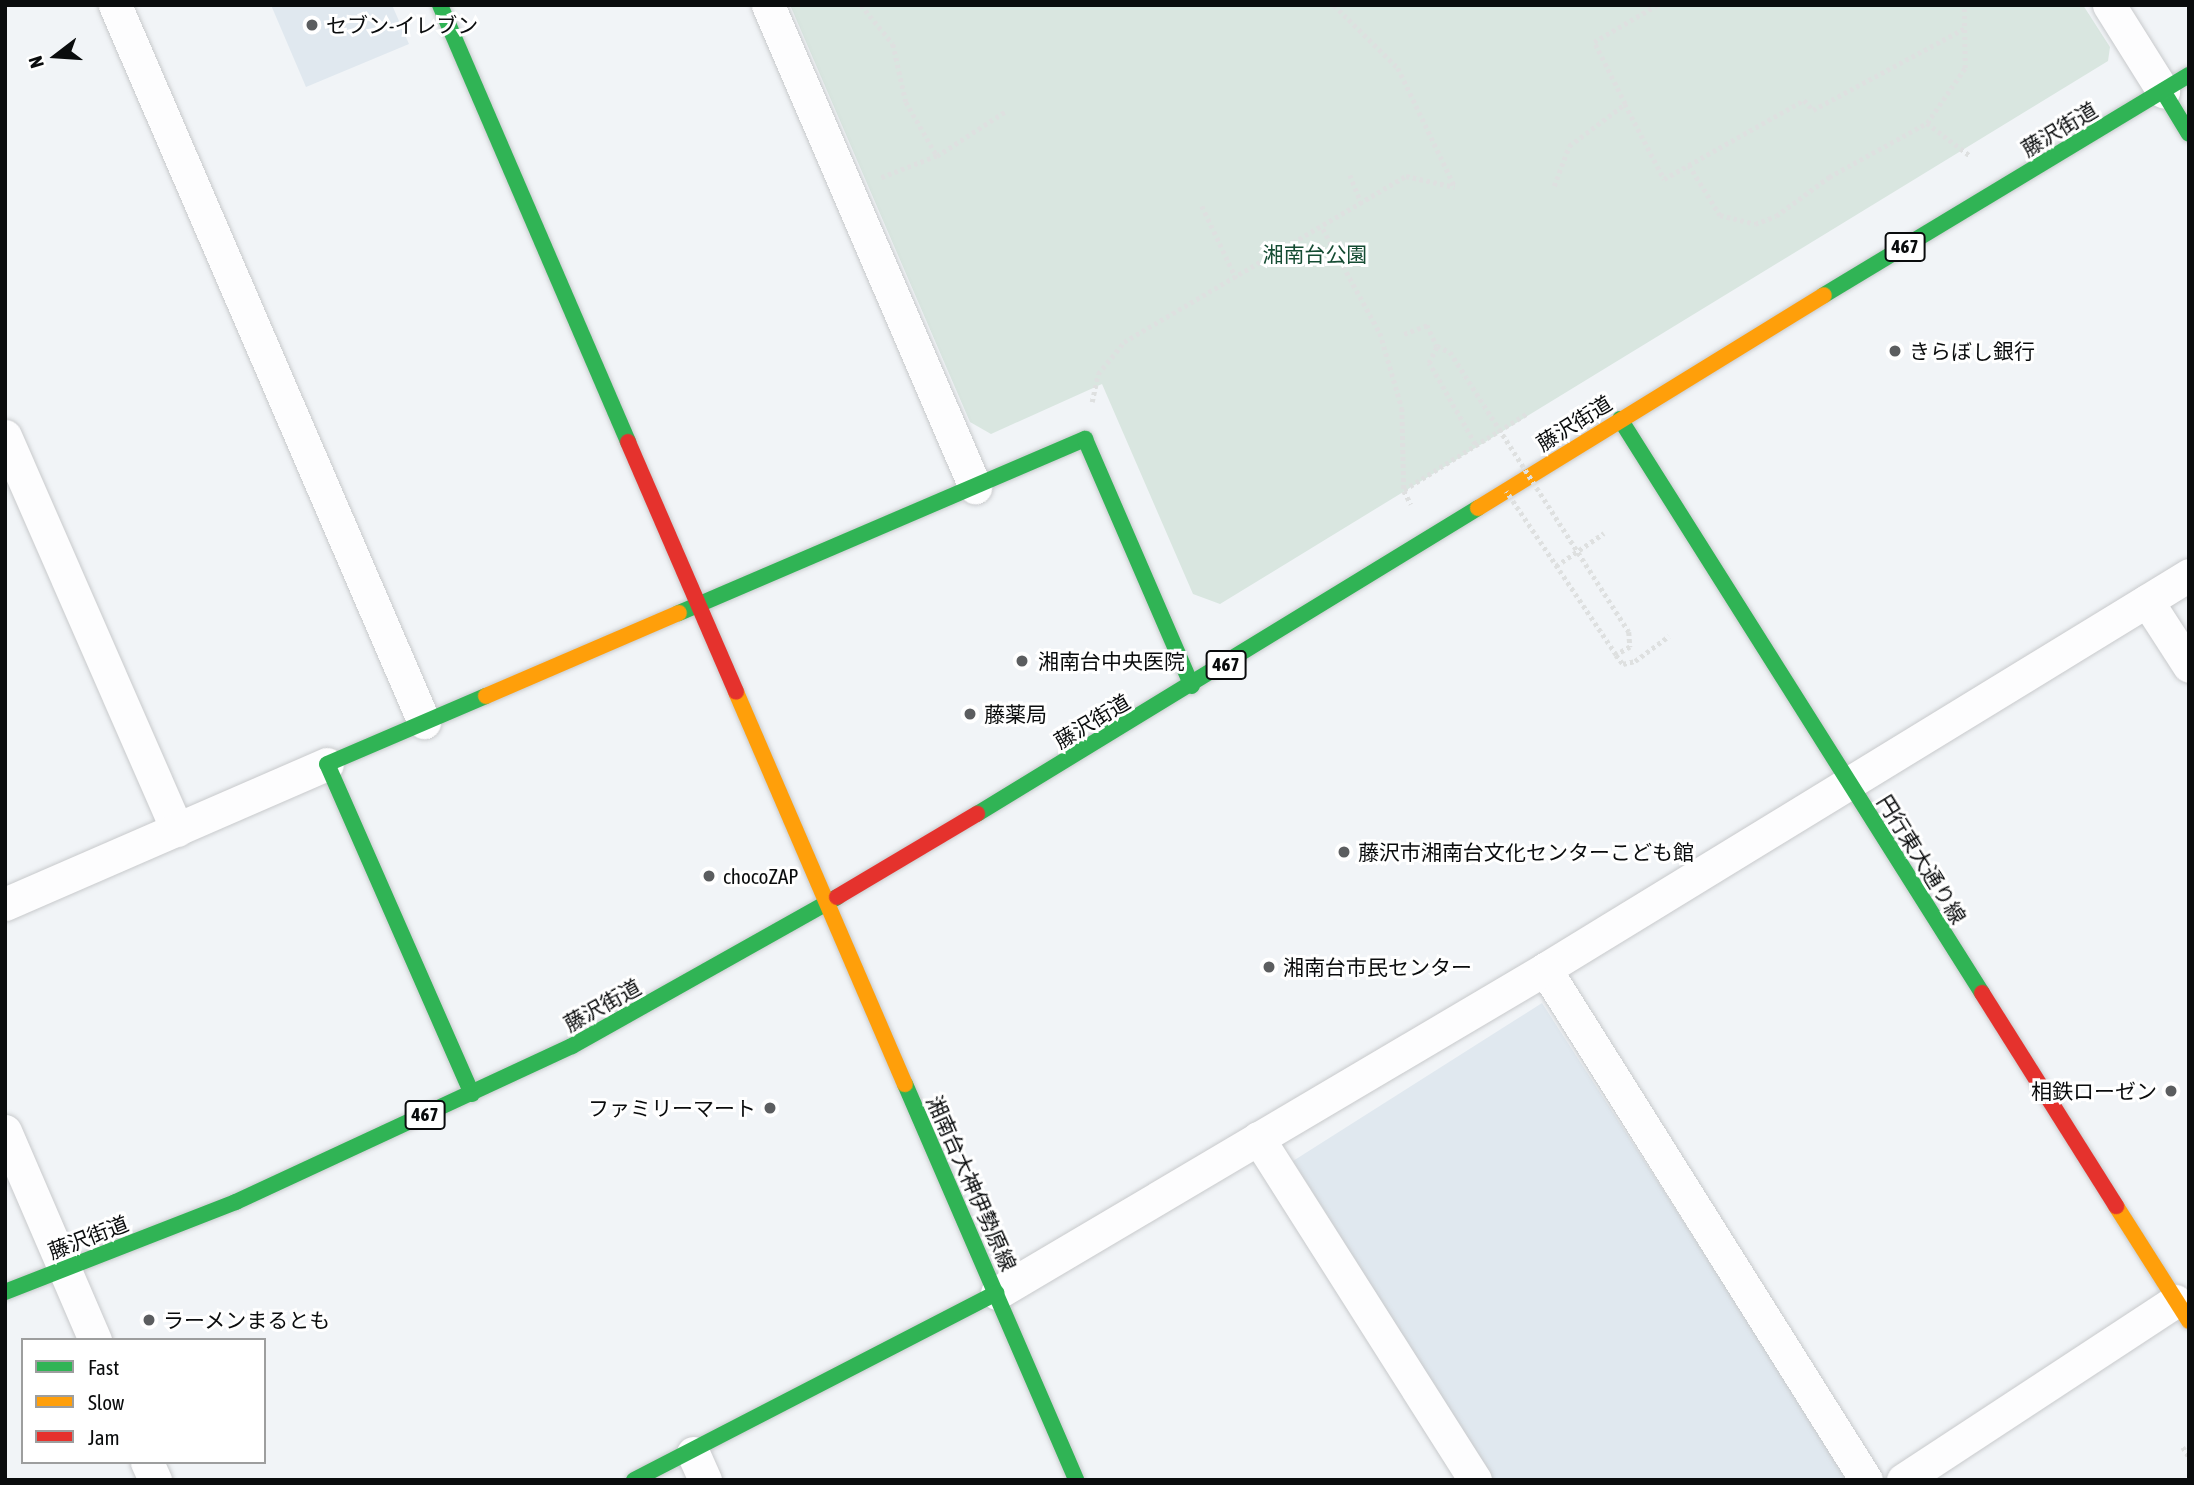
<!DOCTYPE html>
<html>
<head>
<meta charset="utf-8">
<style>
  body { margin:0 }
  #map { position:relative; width:2194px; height:1485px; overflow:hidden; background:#f1f4f7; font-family:"Asap Condensed","Noto Sans JP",sans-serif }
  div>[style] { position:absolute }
  .built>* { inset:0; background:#e0e8ef }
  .green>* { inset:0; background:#d9e6e0 }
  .path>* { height:4.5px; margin-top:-2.25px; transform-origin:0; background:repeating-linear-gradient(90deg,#dee0e0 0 3.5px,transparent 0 7px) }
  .roads { filter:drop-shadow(0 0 2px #c8cacc) drop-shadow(0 0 2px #c8cacc) }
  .street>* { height:33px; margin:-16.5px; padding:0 16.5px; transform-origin:16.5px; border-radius:16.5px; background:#fdfdfe }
  .fast>* { height:16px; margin:-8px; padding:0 8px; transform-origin:8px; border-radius:8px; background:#30b455 }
  .slow>* { height:16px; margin:-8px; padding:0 8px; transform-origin:8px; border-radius:8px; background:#ff9f0a }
  .jam>* { height:16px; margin:-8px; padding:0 8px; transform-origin:8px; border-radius:8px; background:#e5322d }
  .path-bridge>* { height:4.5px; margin-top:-2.25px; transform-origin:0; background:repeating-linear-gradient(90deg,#dee0e0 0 3.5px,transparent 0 7px) }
  .dots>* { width:19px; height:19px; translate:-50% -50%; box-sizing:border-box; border:4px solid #fff; border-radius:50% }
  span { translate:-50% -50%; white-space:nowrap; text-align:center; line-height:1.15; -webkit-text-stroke:6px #fff; paint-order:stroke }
  .shield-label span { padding:2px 5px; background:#fff; border:2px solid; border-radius:5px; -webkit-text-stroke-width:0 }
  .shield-label { font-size:19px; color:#0a0c0d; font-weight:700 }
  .poi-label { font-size:21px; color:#0a0c0d }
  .left { translate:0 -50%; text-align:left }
  .right { translate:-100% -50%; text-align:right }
  .street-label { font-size:21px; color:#0a0c0d }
  .park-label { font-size:21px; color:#154c33 }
  .frame { position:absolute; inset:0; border:7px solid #0a0c0d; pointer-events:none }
  .legend { position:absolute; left:21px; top:1338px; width:245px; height:126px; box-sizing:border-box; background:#fff; border:2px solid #9d9e9e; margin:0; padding:9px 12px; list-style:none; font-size:21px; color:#0a0c0d }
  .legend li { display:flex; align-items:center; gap:14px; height:35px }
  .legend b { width:35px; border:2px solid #9d9e9e }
  .north { position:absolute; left:21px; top:21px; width:70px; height:70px; -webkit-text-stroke:5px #fff; paint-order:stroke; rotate:253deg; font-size:19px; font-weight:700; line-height:28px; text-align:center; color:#0a0c0d }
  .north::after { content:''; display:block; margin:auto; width:24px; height:32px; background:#0a0c0d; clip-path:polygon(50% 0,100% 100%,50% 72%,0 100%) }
</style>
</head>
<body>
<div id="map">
  <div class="built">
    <div style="clip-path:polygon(271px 5px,392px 5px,409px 44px,306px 87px)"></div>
    <div style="clip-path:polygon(1542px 1003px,1850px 1479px,1494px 1480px,1293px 1161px)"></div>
  </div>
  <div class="green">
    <div style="clip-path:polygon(790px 5px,2083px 5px,2110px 47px,2108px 61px,1220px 604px,1193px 594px,1102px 384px,991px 434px,970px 422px)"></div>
  </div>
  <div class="path">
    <div style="left:861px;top:5px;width:50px;rotate:50.6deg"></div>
    <div style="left:893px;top:44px;width:59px;rotate:77.4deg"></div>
    <div style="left:906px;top:102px;width:62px;rotate:60.1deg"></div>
    <div style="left:937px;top:156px;width:60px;rotate:158.6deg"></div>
    <div style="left:1334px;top:5px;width:90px;rotate:44.5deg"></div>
    <div style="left:1398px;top:68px;width:132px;rotate:64.4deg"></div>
    <div style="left:1625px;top:104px;width:85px;rotate:62.5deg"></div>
    <div style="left:1664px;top:179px;width:161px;rotate:-29.4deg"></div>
    <div style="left:1804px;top:100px;width:13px;rotate:48deg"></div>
    <div style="left:1813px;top:110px;width:175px;rotate:-28.3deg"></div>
    <div style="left:1927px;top:123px;width:53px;rotate:37.3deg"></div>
    <div style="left:937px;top:156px;width:82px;rotate:-33.1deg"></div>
    <div style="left:1689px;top:165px;width:59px;rotate:58.2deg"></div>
    <div style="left:1720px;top:215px;width:36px;rotate:14deg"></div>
    <div style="left:1755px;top:224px;width:22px;rotate:-21deg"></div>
    <div style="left:1776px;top:216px;width:66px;rotate:-36.3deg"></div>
    <div style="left:1829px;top:177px;width:112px;rotate:-28.9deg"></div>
    <div style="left:1927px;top:123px;width:67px;rotate:-55.4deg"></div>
    <div style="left:1965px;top:68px;width:63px;rotate:-90.9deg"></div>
    <div style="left:1350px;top:175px;width:31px;rotate:68deg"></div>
    <div style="left:1554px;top:186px;width:43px;rotate:-69.4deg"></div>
    <div style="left:1569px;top:146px;width:70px;rotate:-36.9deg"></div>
    <div style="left:1625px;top:104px;width:69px;rotate:-116.6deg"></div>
    <div style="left:1594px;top:42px;width:73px;rotate:-30.4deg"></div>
    <div style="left:1202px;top:206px;width:80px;rotate:64.7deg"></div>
    <div style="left:1323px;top:229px;width:119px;rotate:61.3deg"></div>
    <div style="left:1380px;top:333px;width:78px;rotate:73.7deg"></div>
    <div style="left:1402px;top:408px;width:83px;rotate:88.6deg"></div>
    <div style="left:1404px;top:491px;width:15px;rotate:62deg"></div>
    <div style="left:1404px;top:334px;width:25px;rotate:-21deg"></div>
    <div style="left:1427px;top:325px;width:23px;rotate:65deg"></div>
    <div style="left:1092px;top:402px;width:29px;rotate:-78deg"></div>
    <div style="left:1098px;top:374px;width:41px;rotate:-50.9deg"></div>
    <div style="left:1124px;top:342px;width:327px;rotate:-30.5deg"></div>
    <div style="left:1406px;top:176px;width:50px;rotate:12.7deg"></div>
    <div style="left:1404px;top:490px;width:144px;rotate:-31.9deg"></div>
    <div style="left:1556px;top:566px;width:58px;rotate:-34.5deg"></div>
    <div style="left:1616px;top:655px;width:11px;rotate:52deg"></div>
    <div style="left:1623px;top:664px;width:12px;rotate:-14deg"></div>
    <div style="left:1635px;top:661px;width:42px;rotate:-36.3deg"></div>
    <div style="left:2183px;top:1447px;width:12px;rotate:59deg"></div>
    <div style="left:2188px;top:1480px;width:1px"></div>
  </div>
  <div class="roads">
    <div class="street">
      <div style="left:115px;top:5px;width:781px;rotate:66.69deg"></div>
      <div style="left:768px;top:5px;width:525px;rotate:66.76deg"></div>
      <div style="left:2109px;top:5px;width:102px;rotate:57.9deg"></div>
      <div style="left:5px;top:436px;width:430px;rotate:66.4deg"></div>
      <div style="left:2147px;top:601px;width:77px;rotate:57.1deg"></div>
      <div style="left:5px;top:904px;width:351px;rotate:-23.5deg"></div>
      <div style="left:1545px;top:969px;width:603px;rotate:57.86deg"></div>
      <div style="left:5px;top:1131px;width:228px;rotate:66.7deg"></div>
      <div style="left:1258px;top:1138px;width:405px;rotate:57.6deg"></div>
      <div style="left:997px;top:1293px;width:637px;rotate:-30.59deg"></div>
      <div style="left:1545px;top:969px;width:755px;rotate:-31.46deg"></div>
      <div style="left:693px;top:1453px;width:30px;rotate:66deg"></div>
      <div style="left:147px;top:1462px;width:20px;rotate:66deg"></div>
      <div style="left:1903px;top:1480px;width:326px;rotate:-33.3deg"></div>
    </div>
    <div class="fast">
      <div style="left:440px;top:5px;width:476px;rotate:66.7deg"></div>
      <div style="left:2163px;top:91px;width:50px;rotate:58.8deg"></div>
      <div style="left:1824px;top:295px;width:426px;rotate:-31.1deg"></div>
      <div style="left:1620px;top:419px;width:679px;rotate:57.76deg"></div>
      <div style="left:679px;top:613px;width:442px;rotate:-23.2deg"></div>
      <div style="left:1085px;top:439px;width:269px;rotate:66.6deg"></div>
      <div style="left:977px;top:814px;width:587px;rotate:-31.42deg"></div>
      <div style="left:905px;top:1084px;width:431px;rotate:66.6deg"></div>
      <div style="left:472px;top:1094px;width:360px;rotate:-113.7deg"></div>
      <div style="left:327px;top:764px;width:173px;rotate:-23.2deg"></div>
      <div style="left:5px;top:1292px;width:248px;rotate:-21.3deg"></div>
      <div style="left:236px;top:1202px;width:370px;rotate:-24.9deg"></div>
      <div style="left:572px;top:1046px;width:304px;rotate:-29.3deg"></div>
      <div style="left:634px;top:1480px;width:408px;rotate:-27.3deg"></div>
    </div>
    <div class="slow">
      <div style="left:1478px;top:508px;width:406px;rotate:-31.6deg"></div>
      <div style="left:736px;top:692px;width:427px;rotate:66.7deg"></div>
      <div style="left:486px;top:696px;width:210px;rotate:-23.3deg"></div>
      <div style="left:2116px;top:1206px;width:136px;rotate:57.6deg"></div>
    </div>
    <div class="jam">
      <div style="left:628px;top:442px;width:272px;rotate:66.6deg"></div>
      <div style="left:837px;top:897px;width:163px;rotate:-30.7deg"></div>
      <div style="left:1982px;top:993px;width:252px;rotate:57.8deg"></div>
    </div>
  </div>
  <div class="path-bridge">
    <div style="left:1475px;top:444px;width:93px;rotate:-119.6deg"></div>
    <div style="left:1429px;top:363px;width:19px;rotate:-65deg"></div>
    <div style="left:1437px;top:346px;width:14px;rotate:25deg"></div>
    <div style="left:1450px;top:352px;width:332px;rotate:57.4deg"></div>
    <div style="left:1629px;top:632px;width:15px;rotate:86deg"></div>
    <div style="left:1630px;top:647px;width:16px;rotate:150deg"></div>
    <div style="left:1616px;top:655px;width:197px;rotate:-123.9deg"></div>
  </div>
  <div class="dots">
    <div style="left:312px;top:25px;background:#5b5d5f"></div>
    <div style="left:1895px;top:351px;background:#5b5d5f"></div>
    <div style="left:1022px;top:661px;background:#5b5d5f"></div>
    <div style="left:970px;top:714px;background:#5b5d5f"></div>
    <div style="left:1344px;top:852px;background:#5b5d5f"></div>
    <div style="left:709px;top:876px;background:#5b5d5f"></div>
    <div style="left:1269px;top:967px;background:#5b5d5f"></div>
    <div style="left:2171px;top:1091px;background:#5b5d5f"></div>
    <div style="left:770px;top:1108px;background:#5b5d5f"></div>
    <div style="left:149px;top:1320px;background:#5b5d5f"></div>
  </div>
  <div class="shield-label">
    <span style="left:1905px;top:247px">467</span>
    <span style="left:1226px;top:665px">467</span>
    <span style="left:425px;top:1115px">467</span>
  </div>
  <div class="poi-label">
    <span class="left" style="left:326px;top:25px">セブン-イレブン</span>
    <span class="left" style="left:1909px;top:351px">きらぼし銀行</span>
    <span class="left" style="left:1038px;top:661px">湘南台中央医院</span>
    <span class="left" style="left:984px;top:714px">藤薬局</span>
    <span class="left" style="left:1358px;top:852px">藤沢市湘南台文化センターこども館</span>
    <span class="left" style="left:723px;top:876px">chocoZAP</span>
    <span class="left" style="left:1283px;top:967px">湘南台市民センター</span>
    <span class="right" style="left:2157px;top:1091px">相鉄ローゼン</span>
    <span class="right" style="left:756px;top:1108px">ファミリーマート</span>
    <span class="left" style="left:163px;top:1320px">ラーメンまるとも</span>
  </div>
  <div class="street-label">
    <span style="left:2059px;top:129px;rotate:-31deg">藤沢街道</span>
    <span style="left:1574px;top:423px;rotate:-32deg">藤沢街道</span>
    <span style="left:1092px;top:721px;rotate:-31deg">藤沢街道</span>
    <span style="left:1922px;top:859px;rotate:58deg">円行東大通り線</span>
    <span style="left:602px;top:1005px;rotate:-29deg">藤沢街道</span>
    <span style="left:972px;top:1183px;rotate:66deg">湘南台大神伊勢原線</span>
    <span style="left:88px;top:1237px;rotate:-21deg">藤沢街道</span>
  </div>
  <div class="park-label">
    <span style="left:1315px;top:254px">湘南台公園</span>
  </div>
  <div class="frame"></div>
  <ul class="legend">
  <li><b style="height:9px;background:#30b455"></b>Fast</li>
  <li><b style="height:9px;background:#ff9f0a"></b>Slow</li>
  <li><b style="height:9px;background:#e5322d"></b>Jam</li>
  </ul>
  <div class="north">N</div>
</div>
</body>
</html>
